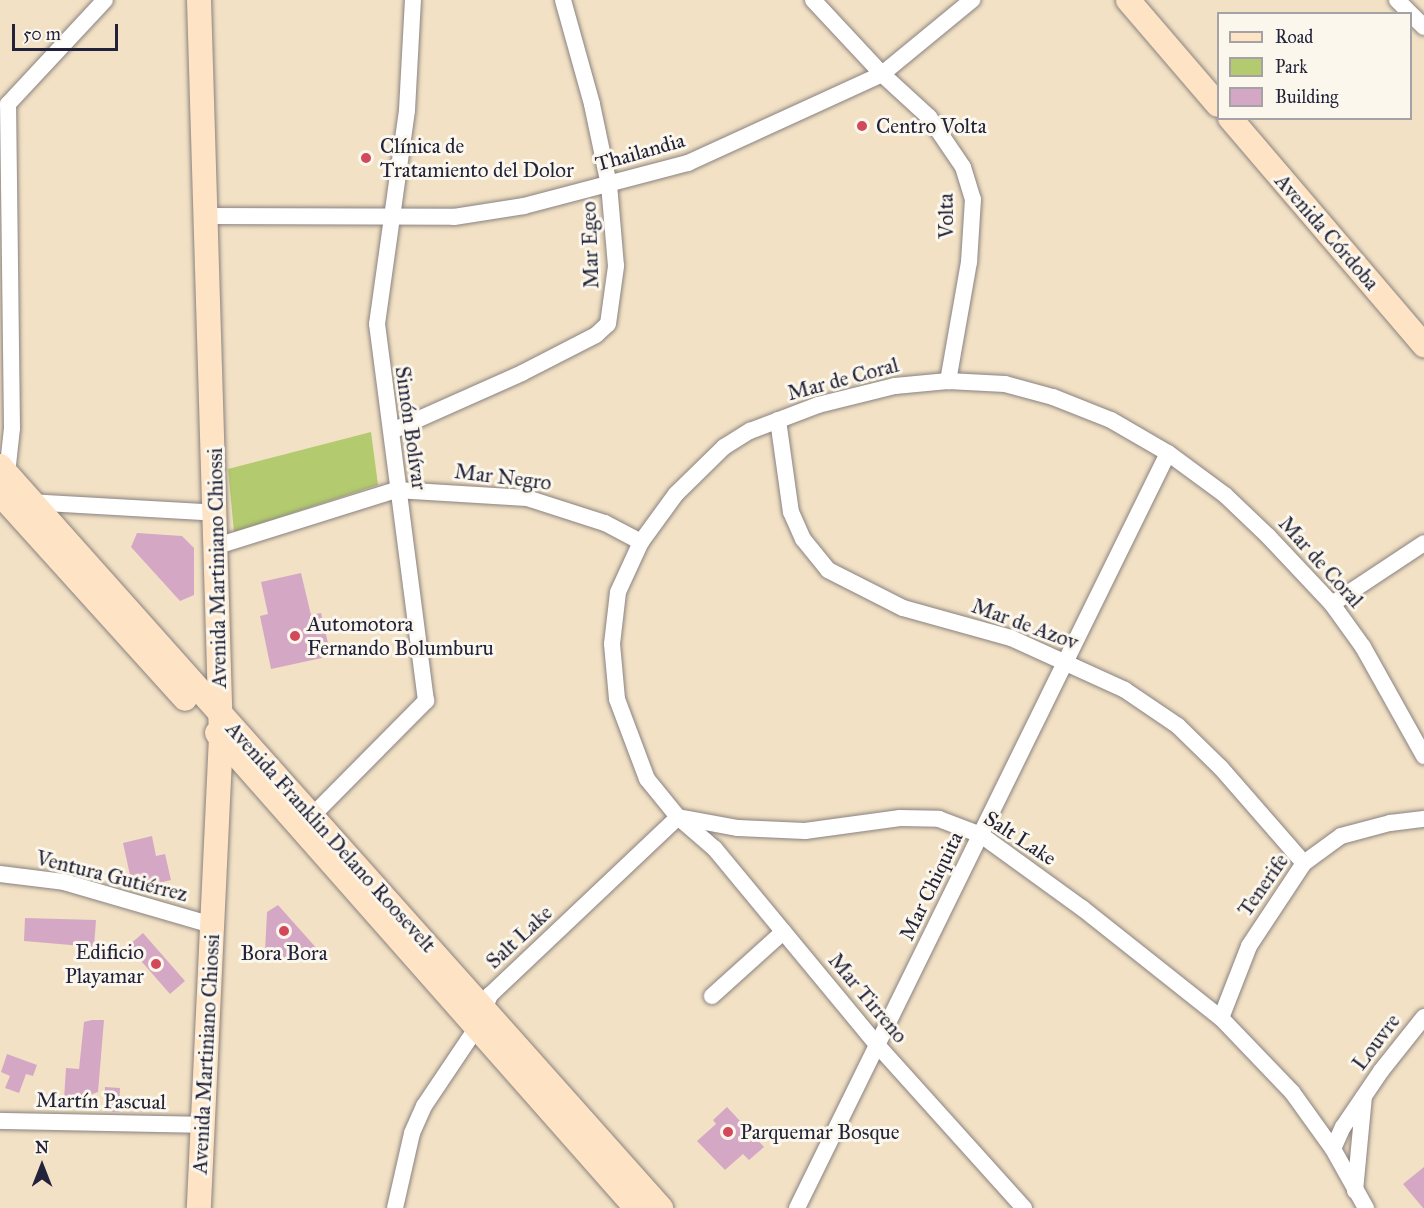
<!DOCTYPE html>
<html>
<head>
<meta charset="utf-8">
<style>
  body { margin:0 }
  #map { position:relative; width:1424px; height:1208px; overflow:hidden; background:#f2e1c4; font-family:"IM FELL Great Primer",serif }
  div>[style] { position:absolute }
  .green>* { inset:0; background:#b3ca6f }
  .building>* { inset:0; background:#d4a8c4 }
  .roads { filter:drop-shadow(0 0 2px #8a8280) drop-shadow(0 0 2px #8a8280) }
  .street>* { height:16px; margin:-8px; padding:0 8px; transform-origin:8px; border-radius:8px; background:#fff }
  .secondary>* { height:24px; margin:-12px; padding:0 12px; transform-origin:12px; border-radius:12px; background:#fee4c5 }
  .dots>* { width:16px; height:16px; translate:-50% -50%; box-sizing:border-box; border:3px solid #fbf7ec; border-radius:50% }
  span { translate:-50% -50%; white-space:nowrap; text-align:center; line-height:1.15; -webkit-text-stroke:6px #fbf7ec; paint-order:stroke }
  .poi-label { font-size:21px; color:#22223b }
  .left { translate:0 -50%; text-align:left }
  .right { translate:-100% -50%; text-align:right }
  .street-label { font-size:21px; color:#22223b }
  .legend { position:absolute; left:1217px; top:12px; width:195px; height:108px; box-sizing:border-box; background:#fbf7ec; border:2px solid #a4a2a5; margin:0; padding:8px 10px; list-style:none; font-size:18px; color:#22223b }
  .legend li { display:flex; align-items:center; gap:12px; height:30px }
  .legend b { width:30px; border:2px solid #a4a2a5 }
  .north { position:absolute; left:12px; top:1136px; width:60px; height:60px; -webkit-text-stroke:4px #fbf7ec; paint-order:stroke; rotate:0deg; font-size:16px; font-weight:700; line-height:24px; text-align:center; color:#22223b }
  .north::after { content:''; display:block; margin:auto; width:21px; height:27px; background:#22223b; clip-path:polygon(50% 0,100% 100%,50% 72%,0 100%) }
  .scale { position:absolute; left:12px; top:24px; width:106px; height:27px; box-sizing:border-box; border:3px solid #22223b; border-top:0; padding-left:8px; font-size:18px; line-height:21px; white-space:nowrap; color:#22223b; -webkit-text-stroke:4px #fbf7ec; paint-order:stroke }
</style>
</head>
<body>
<div id="map">
  <div class="green">
    <div style="clip-path:polygon(371px 432px,378px 485px,234px 532px,228px 469px)"></div>
  </div>
  <div class="building">
    <div style="clip-path:polygon(137px 533px,182px 536px,194px 548px,194px 595px,180px 601px,131px 547px)"></div>
    <div style="clip-path:polygon(301px 573px,311px 615px,321px 613px,331px 656px,271px 669px,260px 616px,268px 614px,261px 582px)"></div>
    <div style="clip-path:polygon(152px 836px,156px 856px,165px 854px,171px 880px,133px 889px,123px 843px)"></div>
    <div style="clip-path:polygon(278px 905px,319px 951px,306px 960px,269px 959px,265px 952px,267px 912px)"></div>
    <div style="clip-path:polygon(25px 918px,96px 920px,94px 947px,24px 941px)"></div>
    <div style="clip-path:polygon(143px 933px,185px 981px,170px 994px,128px 946px)"></div>
    <div style="clip-path:polygon(92px 1020px,104px 1020px,98px 1092px,76px 1100px,64px 1099px,66px 1068px,79px 1069px,84px 1022px)"></div>
    <div style="clip-path:polygon(7px 1054px,37px 1065px,33px 1076px,26px 1074px,19px 1093px,5px 1088px,10px 1076px,1px 1072px)"></div>
    <div style="clip-path:polygon(105px 1087px,120px 1088px,119px 1112px,104px 1111px)"></div>
    <div style="clip-path:polygon(727px 1107px,764px 1147px,749px 1160px,743px 1154px,725px 1170px,697px 1141px,716px 1124px,713px 1120px)"></div>
    <div style="clip-path:polygon(1424px 1167px,1424px 1208px,1423px 1208px,1403px 1184px)"></div>
  </div>
  <div class="roads">
    <div class="street">
      <div style="left:813px;top:0;width:101px;rotate:47deg"></div>
      <div style="left:882px;top:74px;width:64px;rotate:42.5deg"></div>
      <div style="left:929px;top:117px;width:60px;rotate:55.8deg"></div>
      <div style="left:963px;top:167px;width:34px;rotate:73deg"></div>
      <div style="left:973px;top:199px;width:63px;rotate:93.6deg"></div>
      <div style="left:969px;top:262px;width:121px;rotate:100deg"></div>
      <div style="left:1397px;top:0;width:38px;rotate:45deg"></div>
      <div style="left:206px;top:216px;width:248px;rotate:0.2deg"></div>
      <div style="left:454px;top:217px;width:71px;rotate:-8.9deg"></div>
      <div style="left:524px;top:206px;width:170px;rotate:-14.7deg"></div>
      <div style="left:688px;top:163px;width:213px;rotate:-24.6deg"></div>
      <div style="left:882px;top:74px;width:117px;rotate:-39.4deg"></div>
      <div style="left:778px;top:420px;width:93px;rotate:82deg"></div>
      <div style="left:791px;top:512px;width:30px;rotate:66deg"></div>
      <div style="left:803px;top:539px;width:40px;rotate:51deg"></div>
      <div style="left:828px;top:570px;width:84px;rotate:26.9deg"></div>
      <div style="left:903px;top:608px;width:112px;rotate:15.5deg"></div>
      <div style="left:1011px;top:638px;width:125px;rotate:24.5deg"></div>
      <div style="left:1125px;top:690px;width:64px;rotate:34.2deg"></div>
      <div style="left:1178px;top:726px;width:60px;rotate:44.3deg"></div>
      <div style="left:1221px;top:768px;width:126px;rotate:48.9deg"></div>
      <div style="left:392px;top:431px;width:142px;rotate:-24deg"></div>
      <div style="left:522px;top:373px;width:83px;rotate:-27.2deg"></div>
      <div style="left:596px;top:335px;width:16px;rotate:-43deg"></div>
      <div style="left:608px;top:324px;width:59px;rotate:-82.1deg"></div>
      <div style="left:616px;top:266px;width:81px;rotate:-94.9deg"></div>
      <div style="left:609px;top:185px;width:83px;rotate:-101.9deg"></div>
      <div style="left:592px;top:104px;width:108px;rotate:-105.6deg"></div>
      <div style="left:7px;top:474px;width:46px;rotate:-83.8deg"></div>
      <div style="left:12px;top:428px;width:324px;rotate:-90.7deg"></div>
      <div style="left:8px;top:104px;width:142px;rotate:-47deg"></div>
      <div style="left:28px;top:502px;width:188px;rotate:3.3deg"></div>
      <div style="left:217px;top:546px;width:188px;rotate:-17.4deg"></div>
      <div style="left:396px;top:490px;width:131px;rotate:3.5deg"></div>
      <div style="left:527px;top:498px;width:82px;rotate:17.8deg"></div>
      <div style="left:605px;top:523px;width:41px;rotate:27.8deg"></div>
      <div style="left:1332px;top:604px;width:110px;rotate:-33.5deg"></div>
      <div style="left:313px;top:815px;width:161px;rotate:-45.3deg"></div>
      <div style="left:426px;top:701px;width:380px;rotate:-97.4deg"></div>
      <div style="left:377px;top:324px;width:216px;rotate:-82deg"></div>
      <div style="left:407px;top:110px;width:110px;rotate:-86.9deg"></div>
      <div style="left:0;top:874px;width:64px;rotate:7.1deg"></div>
      <div style="left:64px;top:882px;width:154px;rotate:16.2deg"></div>
      <div style="left:712px;top:996px;width:96px;rotate:-42deg"></div>
      <div style="left:1221px;top:1018px;width:77px;rotate:-68.7deg"></div>
      <div style="left:1249px;top:946px;width:100px;rotate:-56.5deg"></div>
      <div style="left:1304px;top:863px;width:46px;rotate:-36.1deg"></div>
      <div style="left:1341px;top:836px;width:51px;rotate:-14.9deg"></div>
      <div style="left:1390px;top:823px;width:34px;rotate:-7deg"></div>
      <div style="left:0;top:1121px;width:202px;rotate:1.1deg"></div>
      <div style="left:1333px;top:1149px;width:24px;rotate:-66deg"></div>
      <div style="left:1343px;top:1127px;width:68px;rotate:-55.8deg"></div>
      <div style="left:1381px;top:1071px;width:69px;rotate:-51.5deg"></div>
      <div style="left:1355px;top:1191px;width:95px;rotate:-84.6deg"></div>
      <div style="left:395px;top:1208px;width:77px;rotate:-77.2deg"></div>
      <div style="left:412px;top:1133px;width:30px;rotate:-66deg"></div>
      <div style="left:424px;top:1106px;width:95px;rotate:-56.1deg"></div>
      <div style="left:477px;top:1027px;width:35px;rotate:-68deg"></div>
      <div style="left:490px;top:995px;width:259px;rotate:-43.4deg"></div>
      <div style="left:678px;top:817px;width:61px;rotate:10.4deg"></div>
      <div style="left:738px;top:828px;width:67px;rotate:2.6deg"></div>
      <div style="left:805px;top:831px;width:96px;rotate:-7.8deg"></div>
      <div style="left:900px;top:818px;width:39px;rotate:1deg"></div>
      <div style="left:939px;top:819px;width:45px;rotate:20.9deg"></div>
      <div style="left:981px;top:835px;width:125px;rotate:35.9deg"></div>
      <div style="left:1082px;top:908px;width:177px;rotate:38.4deg"></div>
      <div style="left:1221px;top:1018px;width:103px;rotate:46.2deg"></div>
      <div style="left:1292px;top:1092px;width:70px;rotate:54.3deg"></div>
      <div style="left:1333px;top:1149px;width:68px;rotate:60.8deg"></div>
      <div style="left:797px;top:1208px;width:841px;rotate:-63.83deg"></div>
      <div style="left:1024px;top:1208px;width:218px;rotate:-132deg"></div>
      <div style="left:878px;top:1046px;width:256px;rotate:-129.6deg"></div>
      <div style="left:715px;top:849px;width:49px;rotate:-139.1deg"></div>
      <div style="left:678px;top:817px;width:49px;rotate:-129.2deg"></div>
      <div style="left:647px;top:779px;width:85px;rotate:-110.6deg"></div>
      <div style="left:617px;top:699px;width:55px;rotate:-95.2deg"></div>
      <div style="left:612px;top:644px;width:52px;rotate:-83.4deg"></div>
      <div style="left:618px;top:592px;width:55px;rotate:-65.3deg"></div>
      <div style="left:641px;top:542px;width:59px;rotate:-53.9deg"></div>
      <div style="left:676px;top:494px;width:67px;rotate:-44.4deg"></div>
      <div style="left:724px;top:447px;width:31px;rotate:-32deg"></div>
      <div style="left:750px;top:431px;width:73px;rotate:-20.9deg"></div>
      <div style="left:818px;top:405px;width:79px;rotate:-13.9deg"></div>
      <div style="left:895px;top:386px;width:53px;rotate:-5.4deg"></div>
      <div style="left:948px;top:381px;width:57px;rotate:3deg"></div>
      <div style="left:1005px;top:384px;width:50px;rotate:15.2deg"></div>
      <div style="left:1053px;top:397px;width:62px;rotate:21.6deg"></div>
      <div style="left:1111px;top:420px;width:66px;rotate:30.1deg"></div>
      <div style="left:1168px;top:453px;width:71px;rotate:36.4deg"></div>
      <div style="left:1225px;top:495px;width:59px;rotate:43.6deg"></div>
      <div style="left:1268px;top:536px;width:93px;rotate:46.7deg"></div>
      <div style="left:1332px;top:604px;width:53px;rotate:54.2deg"></div>
      <div style="left:1363px;top:647px;width:125px;rotate:60.8deg"></div>
    </div>
    <div class="secondary">
      <div style="left:199px;top:0;width:737px;rotate:88.29deg"></div>
      <div style="left:221px;top:737px;width:472px;rotate:92.7deg"></div>
      <div style="left:1128px;top:0;width:138px;rotate:49.4deg"></div>
      <div style="left:1230px;top:118px;width:299px;rotate:49.5deg"></div>
      <div style="left:0;top:466px;width:994px;rotate:48.3deg"></div>
      <div style="left:0;top:494px;width:276px;rotate:47.9deg"></div>
      <div style="left:217px;top:733px;width:633px;rotate:48.58deg"></div>
    </div>
  </div>
  <div class="dots">
    <div style="left:862px;top:126px;background:#d1495b"></div>
    <div style="left:366px;top:158px;background:#d1495b"></div>
    <div style="left:295px;top:636px;background:#d1495b"></div>
    <div style="left:284px;top:931px;background:#d1495b"></div>
    <div style="left:156px;top:964px;background:#d1495b"></div>
    <div style="left:728px;top:1132px;background:#d1495b"></div>
  </div>
  <div class="poi-label">
    <span class="left" style="left:876px;top:126px">Centro Volta</span>
    <span class="left" style="left:380px;top:158px">Clínica de<br>Tratamiento del Dolor</span>
    <span class="left" style="left:307px;top:636px">Automotora<br>Fernando Bolumburu</span>
    <span class="right" style="left:144px;top:964px">Edificio<br>Playamar</span>
    <span style="left:284px;top:953px">Bora Bora</span>
    <span class="left" style="left:740px;top:1132px">Parquemar Bosque</span>
  </div>
  <div class="street-label">
    <span style="left:640px;top:152px;rotate:-16deg">Thailandia</span>
    <span style="left:946px;top:216px;rotate:-91deg">Volta</span>
    <span style="left:1327px;top:232px;rotate:49deg">Avenida Córdoba</span>
    <span style="left:590px;top:245px;rotate:-92deg">Mar Egeo</span>
    <span style="left:843px;top:379px;rotate:-15deg">Mar de Coral</span>
    <span style="left:411px;top:428px;rotate:82deg">Simón Bolívar</span>
    <span style="left:503px;top:477px;rotate:7deg">Mar Negro</span>
    <span style="left:1321px;top:562px;rotate:48deg">Mar de Coral</span>
    <span style="left:217px;top:568px;rotate:-91deg">Avenida Martiniano Chiossi</span>
    <span style="left:1025px;top:624px;rotate:20deg">Mar de Azov</span>
    <span style="left:331px;top:837px;rotate:48deg">Avenida Franklin Delano Roosevelt</span>
    <span style="left:1020px;top:838px;rotate:33deg">Salt Lake</span>
    <span style="left:112px;top:876px;rotate:14deg">Ventura Gutiérrez</span>
    <span style="left:1263px;top:885px;rotate:-55deg">Tenerife</span>
    <span style="left:931px;top:886px;rotate:-64deg">Mar Chiquita</span>
    <span style="left:519px;top:937px;rotate:-43deg">Salt Lake</span>
    <span style="left:868px;top:998px;rotate:50deg">Mar Tirreno</span>
    <span style="left:1376px;top:1042px;rotate:-53deg">Louvre</span>
    <span style="left:206px;top:1054px;rotate:-87deg">Avenida Martiniano Chiossi</span>
    <span style="left:101px;top:1101px;rotate:1deg">Martín Pascual</span>
  </div>
  <ul class="legend">
  <li><b style="height:8px;background:#fee4c5"></b>Road</li>
  <li><b style="height:16px;background:#b3ca6f"></b>Park</li>
  <li><b style="height:16px;background:#d4a8c4"></b>Building</li>
  </ul>
  <div class="north">N</div>
  <div class="scale">50 m</div>
</div>
</body>
</html>
